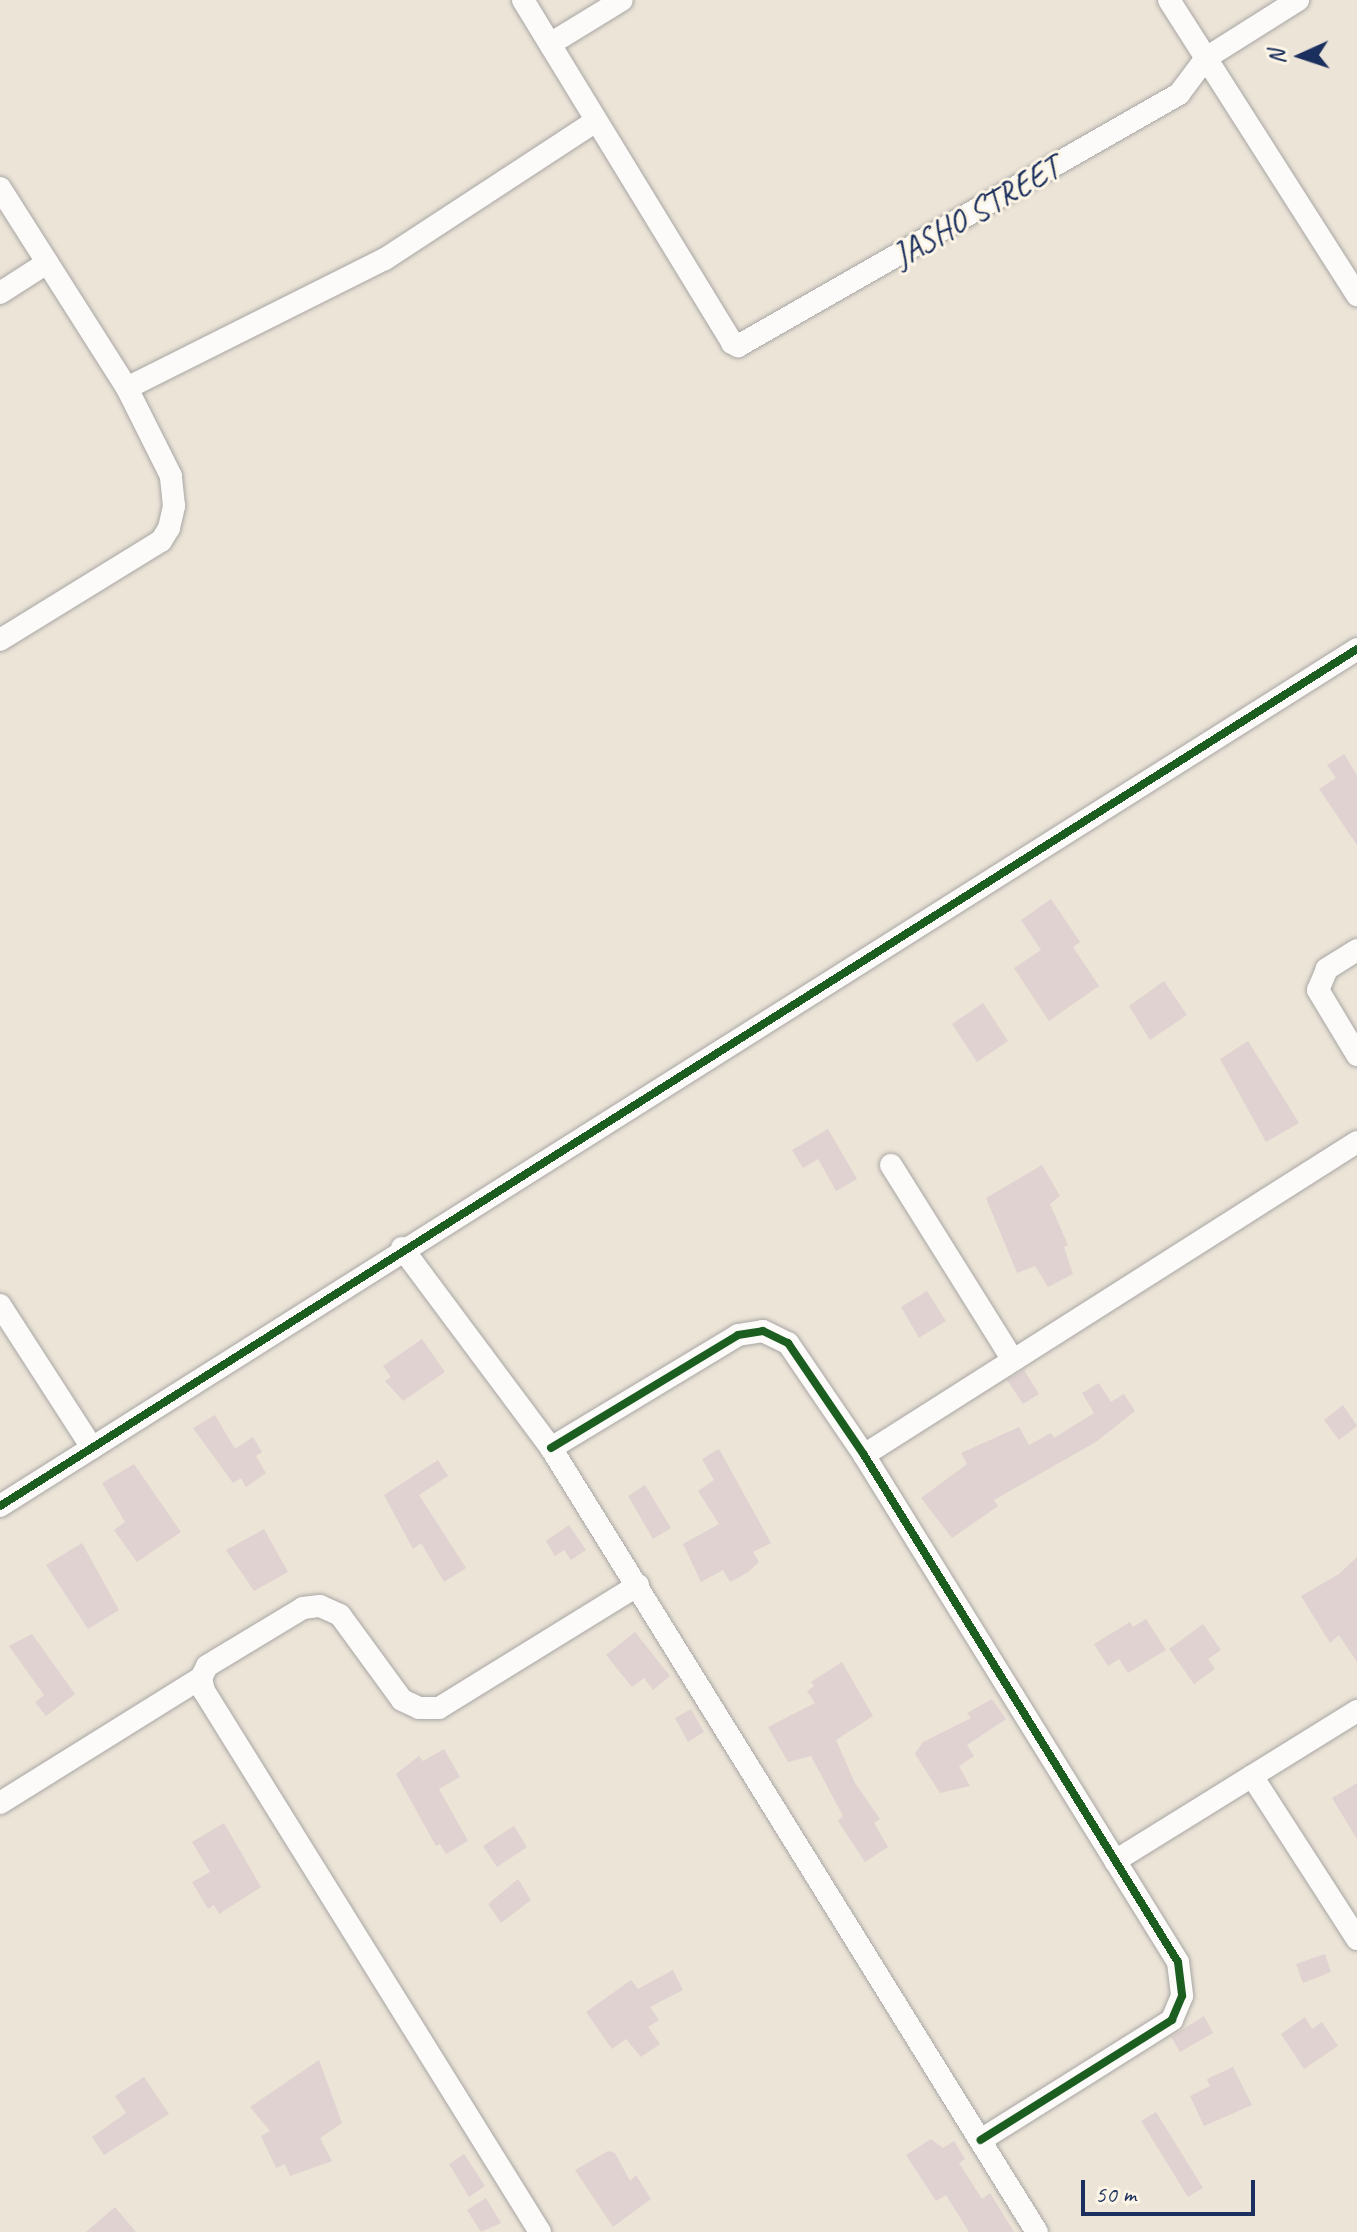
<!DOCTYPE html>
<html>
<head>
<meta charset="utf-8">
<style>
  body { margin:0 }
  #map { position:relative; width:1357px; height:2232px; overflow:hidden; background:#ece4d7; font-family:Caveat,sans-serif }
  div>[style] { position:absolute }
  .building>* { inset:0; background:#e0d2d1 }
  .roads { filter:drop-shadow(0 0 2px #a8a6a4) drop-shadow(0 0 2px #a8a6a4) }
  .minor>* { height:22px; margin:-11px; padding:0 11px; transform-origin:11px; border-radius:11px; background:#fcfbf9 }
  .cycleway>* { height:8px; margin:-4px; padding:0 4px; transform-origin:4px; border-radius:4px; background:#1b5e20 }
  span { translate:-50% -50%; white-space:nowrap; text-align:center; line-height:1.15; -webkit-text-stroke:6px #fcf5e5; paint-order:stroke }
  .street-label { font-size:34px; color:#1b2f5e }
  .north { position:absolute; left:1261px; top:16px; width:80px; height:80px; -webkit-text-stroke:6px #fcf5e5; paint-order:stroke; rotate:267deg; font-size:22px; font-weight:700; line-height:32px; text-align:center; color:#1b2f5e }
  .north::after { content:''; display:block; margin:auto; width:28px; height:36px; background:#1b2f5e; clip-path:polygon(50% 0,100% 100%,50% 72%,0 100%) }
  .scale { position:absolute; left:1081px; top:2180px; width:174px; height:36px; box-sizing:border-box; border:4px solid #1b2f5e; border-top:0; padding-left:10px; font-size:24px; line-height:28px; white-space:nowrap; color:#1b2f5e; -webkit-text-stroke:6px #fcf5e5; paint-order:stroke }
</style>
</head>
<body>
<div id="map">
  <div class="building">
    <div style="clip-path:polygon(1344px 754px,1357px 775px,1357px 845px,1319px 789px,1336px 778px,1327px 765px)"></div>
    <div style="clip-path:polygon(1051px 899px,1080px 942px,1073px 947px,1099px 986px,1049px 1021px,1014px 968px,1041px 950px,1021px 920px)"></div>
    <div style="clip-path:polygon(1164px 981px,1187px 1015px,1150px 1040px,1129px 1006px)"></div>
    <div style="clip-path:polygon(983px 1003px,1008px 1041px,977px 1062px,952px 1024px)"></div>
    <div style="clip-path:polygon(1248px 1041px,1299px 1123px,1266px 1142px,1220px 1059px)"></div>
    <div style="clip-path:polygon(828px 1129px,857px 1179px,836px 1191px,818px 1159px,803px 1168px,792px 1150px)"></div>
    <div style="clip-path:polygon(1042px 1165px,1060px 1196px,1050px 1204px,1068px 1245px,1064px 1247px,1073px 1274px,1048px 1287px,1035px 1266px,1017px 1273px,986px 1198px)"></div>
    <div style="clip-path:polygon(927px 1291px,946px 1321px,919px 1338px,901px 1307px)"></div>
    <div style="clip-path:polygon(422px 1339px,445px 1372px,403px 1401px,385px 1381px,391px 1377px,383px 1366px)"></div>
    <div style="clip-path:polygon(1024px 1370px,1039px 1394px,1023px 1404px,1007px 1380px)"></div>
    <div style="clip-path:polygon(1099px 1383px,1111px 1402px,1124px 1394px,1135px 1411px,1096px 1442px,994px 1500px,998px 1506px,952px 1538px,921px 1498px,967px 1464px,961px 1453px,1019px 1427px,1029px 1445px,1051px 1433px,1054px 1438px,1094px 1413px,1082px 1393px)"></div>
    <div style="clip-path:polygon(1343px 1405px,1357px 1426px,1339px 1440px,1324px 1420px)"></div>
    <div style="clip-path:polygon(215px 1415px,235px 1449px,253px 1437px,262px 1452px,256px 1456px,266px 1473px,246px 1487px,241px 1478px,233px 1483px,193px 1428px)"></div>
    <div style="clip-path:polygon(719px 1449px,771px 1543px,753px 1552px,759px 1562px,747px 1573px,730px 1582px,723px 1570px,701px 1582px,683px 1544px,719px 1524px,698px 1491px,714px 1480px,702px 1459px)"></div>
    <div style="clip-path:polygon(438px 1460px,448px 1476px,419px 1495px,466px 1568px,444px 1582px,421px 1543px,413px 1549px,384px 1495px)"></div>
    <div style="clip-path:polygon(134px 1464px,181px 1532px,137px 1562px,114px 1530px,125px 1522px,102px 1483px)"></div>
    <div style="clip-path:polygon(645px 1485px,671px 1528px,653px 1539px,628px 1496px)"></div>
    <div style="clip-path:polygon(569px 1525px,586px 1550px,571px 1560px,564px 1550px,555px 1556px,546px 1541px)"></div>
    <div style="clip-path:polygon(264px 1529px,288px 1572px,254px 1591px,226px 1550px)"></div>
    <div style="clip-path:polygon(82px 1543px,119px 1610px,88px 1629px,46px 1565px)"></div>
    <div style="clip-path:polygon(1357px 1557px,1357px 1662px,1339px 1635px,1330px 1643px,1301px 1596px,1339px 1574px)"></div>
    <div style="clip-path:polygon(1146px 1619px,1166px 1650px,1128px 1673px,1119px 1659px,1108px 1666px,1094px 1644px,1130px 1622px,1133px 1627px)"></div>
    <div style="clip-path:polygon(1203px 1624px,1221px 1650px,1208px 1659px,1215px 1669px,1194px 1684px,1169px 1649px)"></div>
    <div style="clip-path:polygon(635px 1632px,670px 1676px,653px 1690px,644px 1678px,632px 1687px,606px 1655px)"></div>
    <div style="clip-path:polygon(32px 1634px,75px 1694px,46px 1716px,35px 1702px,44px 1695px,9px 1646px)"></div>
    <div style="clip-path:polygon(842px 1662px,873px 1716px,836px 1740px,855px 1783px,880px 1819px,874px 1823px,888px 1847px,865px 1862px,838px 1821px,843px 1816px,811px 1756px,788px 1762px,768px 1727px,815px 1703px,807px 1691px,814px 1686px,811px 1682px)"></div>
    <div style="clip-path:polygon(992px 1699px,1006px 1719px,967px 1745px,974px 1756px,959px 1766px,970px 1786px,940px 1793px,915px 1754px,923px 1742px,971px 1718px,967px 1713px)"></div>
    <div style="clip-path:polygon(691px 1709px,704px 1732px,688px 1742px,675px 1718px)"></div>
    <div style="clip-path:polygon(444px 1749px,460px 1777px,439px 1789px,468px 1841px,446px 1854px,440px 1844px,436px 1846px,396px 1774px,419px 1756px,423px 1761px)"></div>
    <div style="clip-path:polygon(1357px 1783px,1357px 1839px,1332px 1798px)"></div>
    <div style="clip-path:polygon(224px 1823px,261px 1887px,219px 1914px,214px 1905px,208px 1909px,192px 1882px,210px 1872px,192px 1842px)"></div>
    <div style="clip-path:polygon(514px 1826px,527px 1847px,497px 1867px,483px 1846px)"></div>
    <div style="clip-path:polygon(518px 1879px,531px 1900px,501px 1923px,488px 1904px)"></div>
    <div style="clip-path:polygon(1325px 1954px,1331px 1972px,1303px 1983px,1296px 1964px)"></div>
    <div style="clip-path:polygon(673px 1970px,683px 1990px,650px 2007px,659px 2020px,648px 2027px,660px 2044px,641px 2057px,626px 2039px,612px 2049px,586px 2012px,631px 1980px,638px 1989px)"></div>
    <div style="clip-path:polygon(1204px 2016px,1213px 2033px,1180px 2052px,1171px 2037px)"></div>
    <div style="clip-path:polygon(1305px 2017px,1312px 2029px,1322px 2022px,1338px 2046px,1304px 2069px,1281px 2034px)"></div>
    <div style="clip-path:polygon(319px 2060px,342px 2123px,320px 2138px,332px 2161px,290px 2176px,285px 2164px,276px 2168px,261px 2136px,270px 2131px,250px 2107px)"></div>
    <div style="clip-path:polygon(1233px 2067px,1252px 2105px,1204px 2126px,1190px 2096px,1210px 2086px,1207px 2079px)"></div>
    <div style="clip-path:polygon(144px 2077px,169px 2114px,104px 2155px,92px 2137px,126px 2113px,115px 2096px)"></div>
    <div style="clip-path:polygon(1156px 2112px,1203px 2188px,1188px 2197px,1141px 2121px)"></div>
    <div style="clip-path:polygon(931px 2139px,943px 2148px,954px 2141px,965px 2159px,959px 2163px,982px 2199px,990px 2193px,1014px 2232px,969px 2232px,946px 2195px,936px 2201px,906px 2155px)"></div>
    <div style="clip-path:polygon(608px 2151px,615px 2153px,630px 2181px,636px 2175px,651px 2199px,613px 2227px,575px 2170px)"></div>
    <div style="clip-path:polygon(464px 2154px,485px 2186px,469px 2197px,449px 2164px)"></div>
    <div style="clip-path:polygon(486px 2198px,501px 2223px,481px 2232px,467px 2210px)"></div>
    <div style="clip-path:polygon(115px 2207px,136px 2232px,86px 2232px)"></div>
  </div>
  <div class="roads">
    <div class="minor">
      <div style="left:523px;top:0;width:402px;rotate:58.6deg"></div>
      <div style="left:732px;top:343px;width:7px;rotate:27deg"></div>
      <div style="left:738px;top:346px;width:508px;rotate:-29.74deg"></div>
      <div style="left:1179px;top:94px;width:45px;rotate:-53.1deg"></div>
      <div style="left:1206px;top:58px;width:109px;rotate:-32.2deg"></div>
      <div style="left:1169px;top:0;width:350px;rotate:57.5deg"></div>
      <div style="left:550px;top:44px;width:84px;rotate:-31.4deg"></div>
      <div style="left:0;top:188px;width:237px;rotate:57.6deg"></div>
      <div style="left:127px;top:388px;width:288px;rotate:-26.6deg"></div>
      <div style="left:385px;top:259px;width:252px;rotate:-33.2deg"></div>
      <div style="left:0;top:293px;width:56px;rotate:-32.6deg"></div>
      <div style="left:0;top:640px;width:189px;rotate:-31.6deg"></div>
      <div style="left:161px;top:541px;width:15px;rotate:-58deg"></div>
      <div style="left:169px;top:528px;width:23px;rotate:-77deg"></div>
      <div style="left:174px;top:506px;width:30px;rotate:-96deg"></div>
      <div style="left:171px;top:476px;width:98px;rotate:-116.6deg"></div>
      <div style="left:1357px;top:950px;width:36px;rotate:148deg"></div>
      <div style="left:1327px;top:969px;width:23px;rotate:113deg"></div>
      <div style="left:1318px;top:990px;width:76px;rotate:59deg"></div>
      <div style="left:891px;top:1165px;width:230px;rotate:58deg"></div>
      <div style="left:402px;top:1248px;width:249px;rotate:53.3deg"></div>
      <div style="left:551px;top:1448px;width:922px;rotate:58.21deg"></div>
      <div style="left:0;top:1305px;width:170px;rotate:57.2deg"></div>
      <div style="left:551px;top:1448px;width:218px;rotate:-31.1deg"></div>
      <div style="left:738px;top:1335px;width:25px;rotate:-9deg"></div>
      <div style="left:763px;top:1331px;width:28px;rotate:26deg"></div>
      <div style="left:788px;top:1343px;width:135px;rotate:55.8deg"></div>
      <div style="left:864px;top:1455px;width:596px;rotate:58.23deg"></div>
      <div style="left:1178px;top:1962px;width:34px;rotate:83deg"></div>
      <div style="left:1182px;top:1996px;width:26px;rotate:113deg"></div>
      <div style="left:1172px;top:2020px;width:226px;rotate:147.9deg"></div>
      <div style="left:864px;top:1455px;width:584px;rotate:-32.41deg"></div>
      <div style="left:0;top:1506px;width:1605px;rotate:-32.27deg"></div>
      <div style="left:1252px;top:1776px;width:194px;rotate:57.2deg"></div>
      <div style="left:0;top:1803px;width:237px;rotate:-31.9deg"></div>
      <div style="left:1115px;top:1861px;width:285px;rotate:-31.8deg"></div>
      <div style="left:540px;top:2232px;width:637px;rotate:-121.84deg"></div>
      <div style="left:204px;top:1691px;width:13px;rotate:-103deg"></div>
      <div style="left:201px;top:1678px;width:13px;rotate:-63deg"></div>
      <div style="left:207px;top:1666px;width:112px;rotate:-31.1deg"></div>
      <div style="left:303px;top:1608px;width:17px;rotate:-7deg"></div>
      <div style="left:320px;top:1606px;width:22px;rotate:24deg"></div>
      <div style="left:340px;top:1615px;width:105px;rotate:53.9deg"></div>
      <div style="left:402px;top:1700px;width:19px;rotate:25deg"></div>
      <div style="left:419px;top:1708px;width:20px"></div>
      <div style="left:439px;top:1708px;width:234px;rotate:-31.7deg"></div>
    </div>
  </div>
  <div class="cycleway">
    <div style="left:551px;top:1448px;width:218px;rotate:-31.1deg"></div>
    <div style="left:738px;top:1335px;width:25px;rotate:-9deg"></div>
    <div style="left:763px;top:1331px;width:28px;rotate:26deg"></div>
    <div style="left:788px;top:1343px;width:135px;rotate:55.8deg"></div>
    <div style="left:864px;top:1455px;width:596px;rotate:58.23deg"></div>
    <div style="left:1178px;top:1962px;width:34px;rotate:83deg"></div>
    <div style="left:1182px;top:1996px;width:26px;rotate:113deg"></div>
    <div style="left:1172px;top:2020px;width:226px;rotate:147.9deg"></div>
    <div style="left:0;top:1506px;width:1605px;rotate:-32.27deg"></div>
  </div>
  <div class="street-label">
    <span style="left:976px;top:211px;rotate:-30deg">JASHO STREET</span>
  </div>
  <div class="north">N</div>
  <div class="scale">50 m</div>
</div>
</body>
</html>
